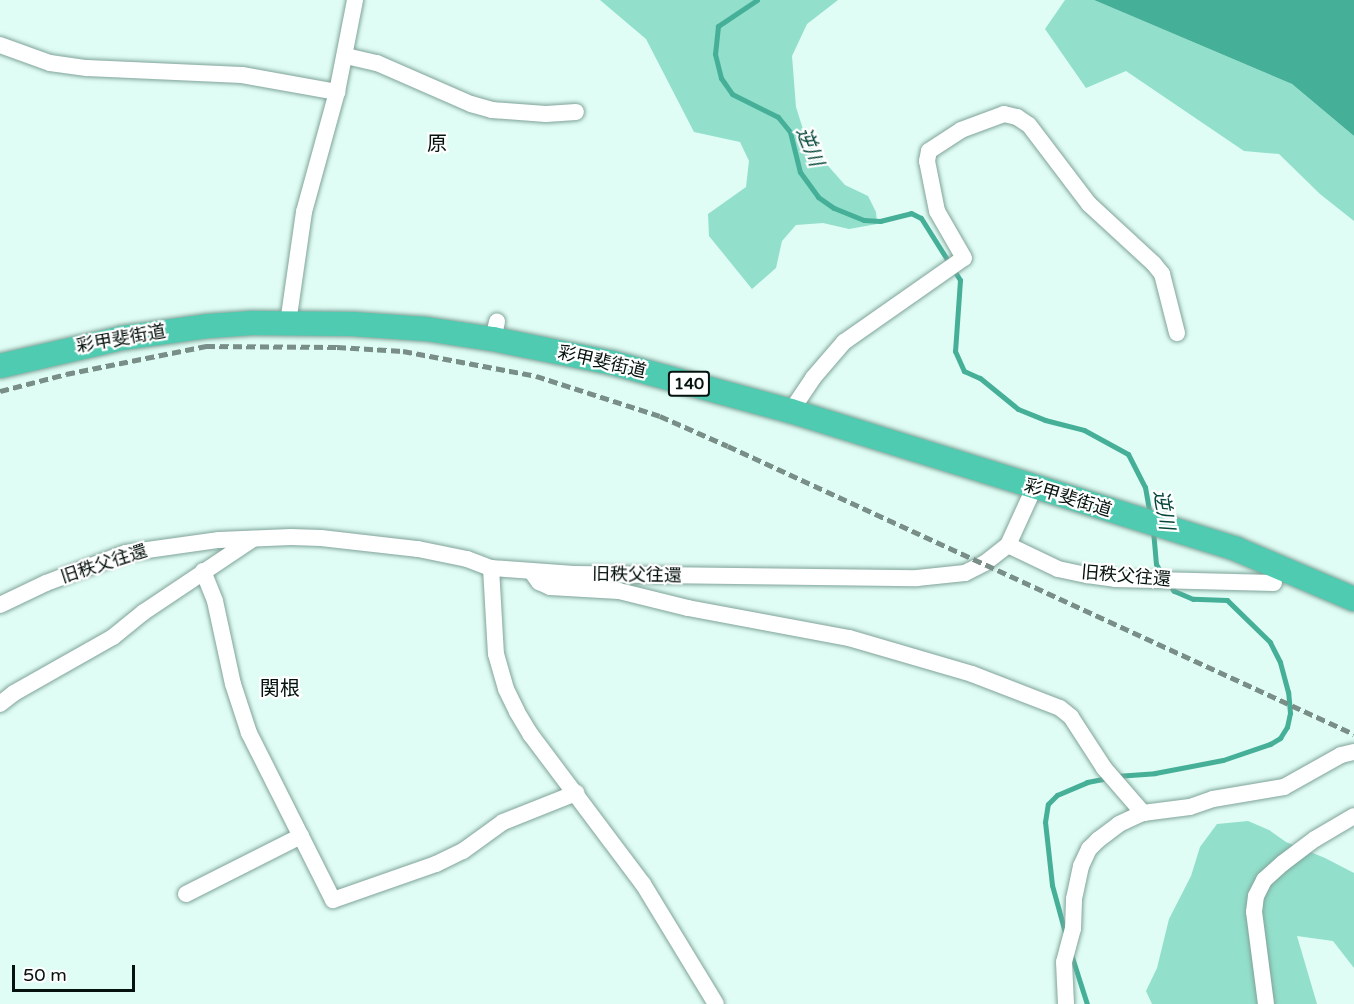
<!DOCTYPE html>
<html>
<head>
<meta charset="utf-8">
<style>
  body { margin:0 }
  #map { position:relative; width:1354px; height:1004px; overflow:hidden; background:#dffdf4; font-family:"Varela Round","Noto Sans JP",sans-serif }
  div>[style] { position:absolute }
  .green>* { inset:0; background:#92dfcb }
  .water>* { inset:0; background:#45af98 }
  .stream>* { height:5px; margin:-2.5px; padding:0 2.5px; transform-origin:2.5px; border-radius:2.5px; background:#45af98 }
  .roads { filter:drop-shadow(0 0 2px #80a399) drop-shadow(0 0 2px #80a399) }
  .minor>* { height:16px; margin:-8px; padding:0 8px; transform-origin:8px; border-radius:8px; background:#fff }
  .highway>* { height:24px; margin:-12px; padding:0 12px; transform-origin:12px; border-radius:12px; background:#4ecbb0 }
  .rail>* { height:4.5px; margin-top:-2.25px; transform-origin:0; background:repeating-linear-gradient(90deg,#788e87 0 9px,transparent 0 13.5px) }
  span { translate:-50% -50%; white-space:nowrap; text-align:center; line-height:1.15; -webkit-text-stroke:4.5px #fff; paint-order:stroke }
  .shield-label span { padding:2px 4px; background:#fff; border:2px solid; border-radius:4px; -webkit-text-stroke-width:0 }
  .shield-label { font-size:16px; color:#05120e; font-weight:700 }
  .street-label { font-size:18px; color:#05120e }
  .neighbourhood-label { font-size:20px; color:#05120e }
  .water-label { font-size:20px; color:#04463a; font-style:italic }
  .scale { position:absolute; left:12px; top:965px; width:123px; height:27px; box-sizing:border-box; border:3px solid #05120e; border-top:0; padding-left:8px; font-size:18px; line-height:21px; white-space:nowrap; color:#05120e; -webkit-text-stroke:4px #fff; paint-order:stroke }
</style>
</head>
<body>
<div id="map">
  <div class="green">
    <div style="clip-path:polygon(600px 0,838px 0,807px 24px,792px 56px,796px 107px,807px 142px,845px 185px,868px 196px,876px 212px,877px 224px,849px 229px,823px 223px,796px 225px,782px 241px,776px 268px,752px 289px,709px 236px,708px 214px,746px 187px,749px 161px,740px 142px,694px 132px,646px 39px)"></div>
    <div style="clip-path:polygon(1065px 0,1094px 0,1292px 84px,1354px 136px,1354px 221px,1320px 194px,1279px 154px,1244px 151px,1126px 71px,1086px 88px,1045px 29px)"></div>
    <div style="clip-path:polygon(1248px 821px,1269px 830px,1286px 842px,1325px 858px,1354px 873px,1354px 968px,1333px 941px,1297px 936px,1317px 1004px,1152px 1004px,1146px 991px,1157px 968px,1169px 919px,1191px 876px,1200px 847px,1217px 824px)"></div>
  </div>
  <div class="water">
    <div style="clip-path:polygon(1094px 0,1354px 0,1354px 136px,1292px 84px)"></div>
  </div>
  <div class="stream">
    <div style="left:757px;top:0;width:47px;rotate:146.3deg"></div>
    <div style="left:718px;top:26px;width:28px;rotate:96deg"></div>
    <div style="left:715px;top:54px;width:25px;rotate:76deg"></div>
    <div style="left:721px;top:78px;width:19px;rotate:55deg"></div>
    <div style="left:732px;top:94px;width:51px;rotate:26.6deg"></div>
    <div style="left:778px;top:117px;width:19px;rotate:51deg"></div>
    <div style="left:790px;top:132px;width:41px;rotate:76deg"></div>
    <div style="left:800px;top:172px;width:31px;rotate:54deg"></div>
    <div style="left:818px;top:197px;width:19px;rotate:35deg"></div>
    <div style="left:834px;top:208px;width:32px;rotate:22deg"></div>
    <div style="left:864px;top:220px;width:16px;rotate:4deg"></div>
    <div style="left:880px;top:221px;width:32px;rotate:-14deg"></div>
    <div style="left:911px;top:213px;width:11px;rotate:27deg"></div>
    <div style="left:921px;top:218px;width:73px;rotate:57.8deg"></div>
    <div style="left:960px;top:280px;width:71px;rotate:94deg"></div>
    <div style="left:955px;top:351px;width:22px;rotate:66deg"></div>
    <div style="left:964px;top:371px;width:17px;rotate:24deg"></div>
    <div style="left:980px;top:378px;width:49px;rotate:39.2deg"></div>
    <div style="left:1018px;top:409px;width:29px;rotate:22deg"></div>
    <div style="left:1045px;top:420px;width:40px;rotate:14.4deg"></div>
    <div style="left:1084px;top:430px;width:50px;rotate:28.6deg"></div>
    <div style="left:1128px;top:454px;width:37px;rotate:63deg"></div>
    <div style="left:1145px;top:487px;width:28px;rotate:80deg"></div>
    <div style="left:1153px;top:530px;width:34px;rotate:85deg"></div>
    <div style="left:1156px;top:564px;width:14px;rotate:60deg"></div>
    <div style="left:1116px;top:776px;width:39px;rotate:-4deg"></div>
    <div style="left:1155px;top:773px;width:69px;rotate:-10.8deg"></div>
    <div style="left:1223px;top:760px;width:50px;rotate:-18.8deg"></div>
    <div style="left:1270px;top:744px;width:12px;rotate:-31deg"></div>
    <div style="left:1280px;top:738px;width:13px;rotate:-58deg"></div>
    <div style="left:1287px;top:727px;width:14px;rotate:-78deg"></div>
    <div style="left:1290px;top:713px;width:21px;rotate:-95deg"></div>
    <div style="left:1288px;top:692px;width:31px;rotate:-105deg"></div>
    <div style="left:1280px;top:662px;width:22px;rotate:-117deg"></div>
    <div style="left:1270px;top:642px;width:60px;rotate:-135.7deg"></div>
    <div style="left:1227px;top:600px;width:34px;rotate:-178deg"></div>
    <div style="left:1193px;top:599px;width:21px;rotate:-157deg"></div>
    <div style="left:1174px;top:591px;width:10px;rotate:-127deg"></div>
    <div style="left:1066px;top:936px;width:53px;rotate:-105.4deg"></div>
    <div style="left:1052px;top:885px;width:63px;rotate:-96.3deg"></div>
    <div style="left:1045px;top:822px;width:18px;rotate:-81deg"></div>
    <div style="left:1048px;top:804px;width:13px;rotate:-45deg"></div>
    <div style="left:1057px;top:795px;width:33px;rotate:-23deg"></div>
    <div style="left:1087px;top:782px;width:20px;rotate:-11deg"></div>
    <div style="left:1071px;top:954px;width:52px;rotate:72.3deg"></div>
  </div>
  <div class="roads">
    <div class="minor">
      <div style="left:0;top:45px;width:53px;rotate:19.8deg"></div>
      <div style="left:50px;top:63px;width:37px;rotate:8deg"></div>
      <div style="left:87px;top:68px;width:155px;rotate:2.6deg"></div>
      <div style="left:242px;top:75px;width:97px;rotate:10.1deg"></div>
      <div style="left:337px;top:92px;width:124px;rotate:105.4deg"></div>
      <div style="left:304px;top:212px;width:112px;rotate:98.2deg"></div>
      <div style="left:346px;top:56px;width:32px;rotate:13deg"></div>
      <div style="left:377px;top:63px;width:103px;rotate:23.6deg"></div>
      <div style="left:471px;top:104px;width:22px;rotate:16deg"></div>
      <div style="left:492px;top:110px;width:54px;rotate:4.2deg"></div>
      <div style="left:546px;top:114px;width:30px;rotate:-4deg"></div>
      <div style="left:337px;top:92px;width:94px;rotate:-78.9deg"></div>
      <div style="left:493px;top:339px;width:18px;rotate:-77deg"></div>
      <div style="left:791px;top:411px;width:40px;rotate:-56deg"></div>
      <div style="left:813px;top:378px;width:48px;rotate:-49.3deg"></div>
      <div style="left:844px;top:342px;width:146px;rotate:-35deg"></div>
      <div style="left:964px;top:258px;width:54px;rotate:-119.9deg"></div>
      <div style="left:937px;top:211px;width:51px;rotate:-101.3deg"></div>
      <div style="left:927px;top:161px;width:10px;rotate:-79deg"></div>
      <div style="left:929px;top:151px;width:38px;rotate:-33deg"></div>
      <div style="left:961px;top:130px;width:46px;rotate:-20.4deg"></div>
      <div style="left:1004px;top:114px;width:13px;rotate:13deg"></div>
      <div style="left:1017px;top:117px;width:14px;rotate:34deg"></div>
      <div style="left:1029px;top:125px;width:99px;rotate:52.8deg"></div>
      <div style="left:1089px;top:204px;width:88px;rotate:42.7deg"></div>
      <div style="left:1154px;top:264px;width:13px;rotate:51deg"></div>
      <div style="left:1162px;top:274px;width:61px;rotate:75.7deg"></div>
      <div style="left:1008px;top:545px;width:55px;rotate:25.6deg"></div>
      <div style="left:1058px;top:569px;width:30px;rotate:12deg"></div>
      <div style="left:1087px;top:575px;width:28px;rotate:8deg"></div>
      <div style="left:1115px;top:579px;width:159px;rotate:1.4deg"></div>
      <div style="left:491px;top:568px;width:86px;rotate:86.7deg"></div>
      <div style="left:496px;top:654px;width:36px;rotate:74deg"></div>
      <div style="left:506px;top:689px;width:25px;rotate:64deg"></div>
      <div style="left:517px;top:712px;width:27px;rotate:59deg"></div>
      <div style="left:531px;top:735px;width:186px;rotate:53.1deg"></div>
      <div style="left:643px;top:884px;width:140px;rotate:58.7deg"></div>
      <div style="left:203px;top:571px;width:32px;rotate:68deg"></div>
      <div style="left:215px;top:601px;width:85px;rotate:77.8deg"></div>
      <div style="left:233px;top:684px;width:52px;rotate:71.9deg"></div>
      <div style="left:249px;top:733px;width:187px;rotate:63.3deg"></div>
      <div style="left:333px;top:900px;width:109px;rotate:-19.3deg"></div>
      <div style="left:436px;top:864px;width:30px;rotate:-26deg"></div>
      <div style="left:463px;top:851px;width:49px;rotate:-35.9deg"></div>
      <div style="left:503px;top:822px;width:79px;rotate:-21.7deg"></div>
      <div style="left:531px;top:571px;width:14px;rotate:54deg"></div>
      <div style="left:539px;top:582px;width:12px;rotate:24deg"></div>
      <div style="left:550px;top:587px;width:69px;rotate:3.3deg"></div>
      <div style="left:619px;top:591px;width:71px;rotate:13.8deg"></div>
      <div style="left:688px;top:608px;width:164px;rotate:10.6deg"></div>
      <div style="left:849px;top:638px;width:128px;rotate:16.3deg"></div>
      <div style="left:972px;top:674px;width:94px;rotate:21.1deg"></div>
      <div style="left:1060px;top:708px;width:14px;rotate:39deg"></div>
      <div style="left:1071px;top:717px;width:61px;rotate:57.1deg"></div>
      <div style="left:1104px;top:768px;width:60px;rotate:49.1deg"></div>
      <div style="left:1143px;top:813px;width:47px;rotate:-7.3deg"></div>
      <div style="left:1190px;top:807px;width:24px;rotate:-19deg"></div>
      <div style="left:1213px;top:799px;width:72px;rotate:-9.6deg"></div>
      <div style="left:1284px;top:787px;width:65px;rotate:-29.3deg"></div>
      <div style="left:1341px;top:755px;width:13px;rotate:-13deg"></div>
      <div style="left:0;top:605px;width:51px;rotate:-25.6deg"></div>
      <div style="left:46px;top:583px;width:85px;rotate:-20.6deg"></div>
      <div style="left:126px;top:553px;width:94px;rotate:-8deg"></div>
      <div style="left:219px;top:540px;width:72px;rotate:-2.4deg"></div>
      <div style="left:291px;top:537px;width:30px;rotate:2deg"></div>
      <div style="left:321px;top:538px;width:98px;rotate:6.5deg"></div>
      <div style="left:418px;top:549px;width:50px;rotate:11.5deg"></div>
      <div style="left:467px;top:559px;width:26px;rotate:21deg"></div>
      <div style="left:491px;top:568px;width:83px;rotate:4.1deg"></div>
      <div style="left:574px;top:574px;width:343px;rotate:0.7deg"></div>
      <div style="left:917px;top:578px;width:48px;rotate:-5.9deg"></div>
      <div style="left:965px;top:573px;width:22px;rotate:-27deg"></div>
      <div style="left:985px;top:563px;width:29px;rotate:-38deg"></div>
      <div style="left:1008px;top:545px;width:63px;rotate:-65.5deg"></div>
      <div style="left:0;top:704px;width:18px;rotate:-38deg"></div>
      <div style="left:14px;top:693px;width:114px;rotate:-29.5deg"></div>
      <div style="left:113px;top:637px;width:40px;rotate:-39deg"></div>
      <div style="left:144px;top:612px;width:131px;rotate:-33.8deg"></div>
      <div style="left:186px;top:894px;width:129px;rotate:-26.8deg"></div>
      <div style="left:1066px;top:1004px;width:42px;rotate:-92.7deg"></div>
      <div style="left:1064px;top:962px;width:34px;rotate:-75deg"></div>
      <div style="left:1073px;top:929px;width:30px;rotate:-88deg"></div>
      <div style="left:1074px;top:899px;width:34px;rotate:-78deg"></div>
      <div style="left:1081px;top:866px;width:19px;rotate:-65deg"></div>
      <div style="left:1089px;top:849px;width:13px;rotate:-45deg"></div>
      <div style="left:1098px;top:840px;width:26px;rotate:-37deg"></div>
      <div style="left:1119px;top:824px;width:26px;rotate:-25deg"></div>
      <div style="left:1266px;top:1004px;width:93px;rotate:-97.4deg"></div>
      <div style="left:1254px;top:912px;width:16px;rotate:-83deg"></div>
      <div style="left:1256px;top:896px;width:18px;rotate:-63deg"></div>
      <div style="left:1264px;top:880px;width:25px;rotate:-42deg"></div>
      <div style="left:1283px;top:863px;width:40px;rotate:-37deg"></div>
      <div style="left:1315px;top:839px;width:45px;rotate:-30.5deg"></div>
    </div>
    <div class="highway">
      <div style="left:0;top:366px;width:125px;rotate:-12.9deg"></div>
      <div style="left:122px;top:338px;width:88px;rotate:-7.9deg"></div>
      <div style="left:209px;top:326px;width:43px;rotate:-4deg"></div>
      <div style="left:252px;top:323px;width:100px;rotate:0.6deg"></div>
      <div style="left:352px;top:324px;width:74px;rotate:3.9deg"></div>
      <div style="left:426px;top:329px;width:68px;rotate:8.5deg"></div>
      <div style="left:493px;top:339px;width:122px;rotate:11.3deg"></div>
      <div style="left:613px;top:363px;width:184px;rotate:15.1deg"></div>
      <div style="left:791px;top:411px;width:466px;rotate:17.2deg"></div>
      <div style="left:1236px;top:549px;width:128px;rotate:23deg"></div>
    </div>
  </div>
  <div class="rail">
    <div style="left:0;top:391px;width:68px;rotate:-14.4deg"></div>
    <div style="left:66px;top:374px;width:143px;rotate:-11.3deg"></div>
    <div style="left:206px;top:346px;width:131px;rotate:0.4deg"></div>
    <div style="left:337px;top:347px;width:66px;rotate:3.5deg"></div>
    <div style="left:403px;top:351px;width:135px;rotate:10.6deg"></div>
    <div style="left:536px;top:376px;width:130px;rotate:17.9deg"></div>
    <div style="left:660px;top:416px;width:74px;rotate:23.8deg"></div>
    <div style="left:728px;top:446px;width:689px;rotate:24.71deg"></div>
  </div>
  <div class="shield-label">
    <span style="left:689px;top:384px">140</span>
  </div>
  <div class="street-label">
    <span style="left:121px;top:339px;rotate:-10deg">彩甲斐街道</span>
    <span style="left:602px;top:362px;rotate:13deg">彩甲斐街道</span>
    <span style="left:1068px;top:498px;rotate:17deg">彩甲斐街道</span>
    <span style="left:104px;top:564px;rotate:-18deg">旧秩父往還</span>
    <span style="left:637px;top:575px;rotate:1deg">旧秩父往還</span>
    <span style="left:1126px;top:576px;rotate:5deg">旧秩父往還</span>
  </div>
  <div class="neighbourhood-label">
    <span style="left:437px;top:144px">原</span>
    <span style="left:280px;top:689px">関根</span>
  </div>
  <div class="water-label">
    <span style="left:809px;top:147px;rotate:68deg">逆川</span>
    <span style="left:1163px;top:510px;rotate:80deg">逆川</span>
  </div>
  <div class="scale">50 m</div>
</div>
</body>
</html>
